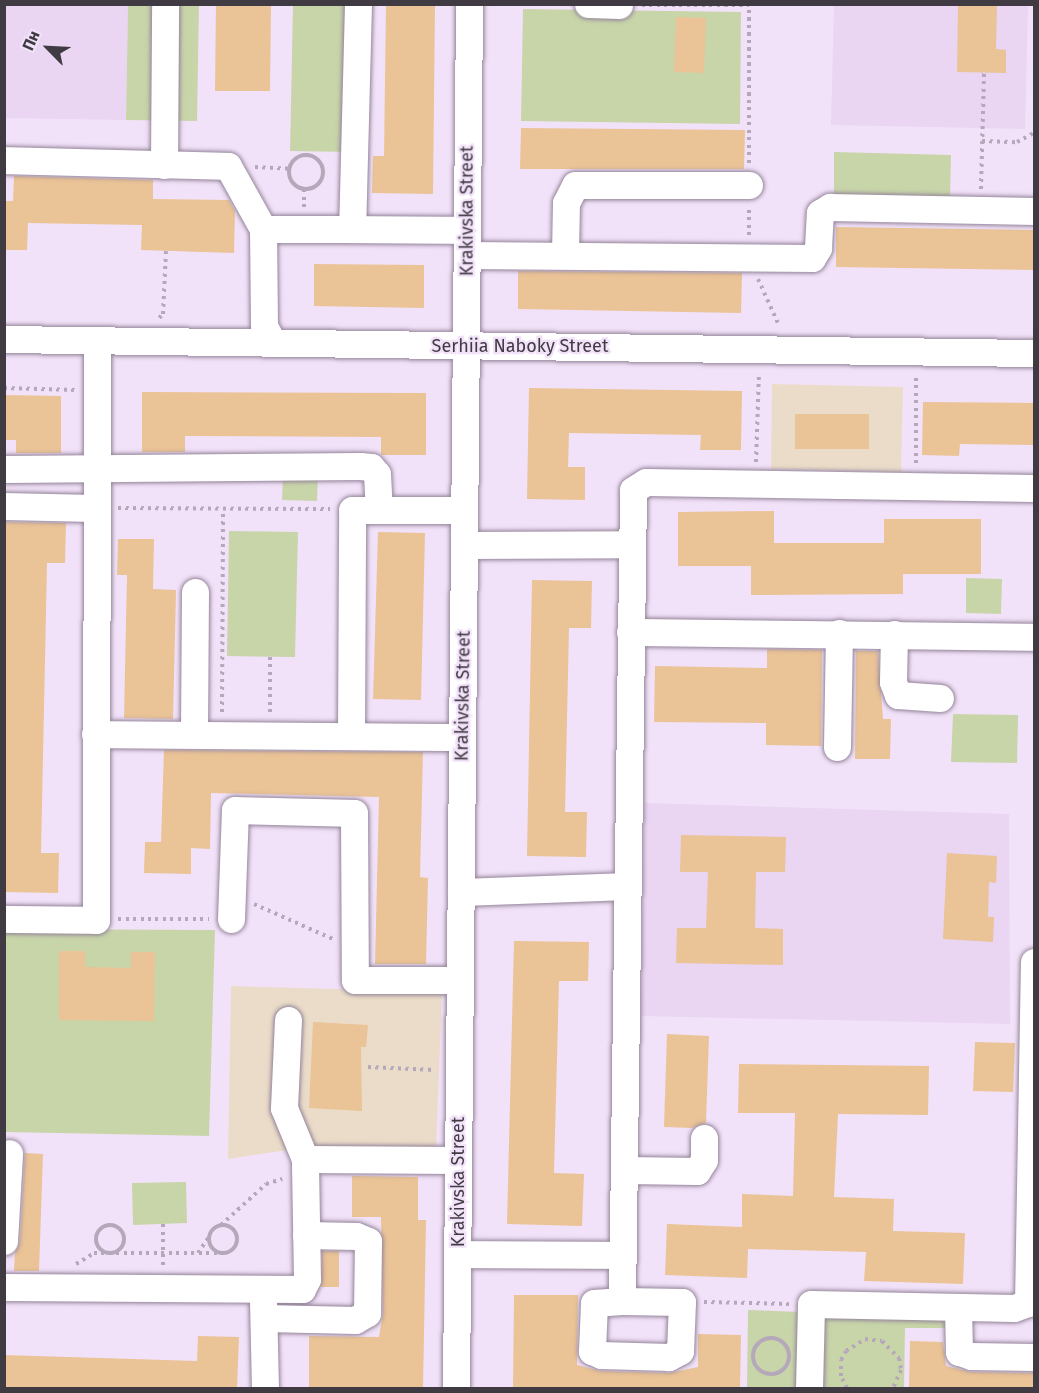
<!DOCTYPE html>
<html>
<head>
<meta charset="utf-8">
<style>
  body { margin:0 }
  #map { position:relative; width:1039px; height:1393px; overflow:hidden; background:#f2e2f9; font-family:"Fira Sans",sans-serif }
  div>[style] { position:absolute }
  .commercial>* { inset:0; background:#ebdcc9 }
  .built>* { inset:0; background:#ead5f3 }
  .green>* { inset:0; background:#c8d5a9 }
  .building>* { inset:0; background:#eac396 }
  .path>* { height:4px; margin-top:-2px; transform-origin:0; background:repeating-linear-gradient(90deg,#b5a8bb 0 3px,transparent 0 7.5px) }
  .path>.ring { margin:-2px; padding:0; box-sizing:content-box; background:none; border:4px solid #b5a8bb; border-radius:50% }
  .roads { filter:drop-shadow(0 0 2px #94859a) drop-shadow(0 0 2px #94859a) }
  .minor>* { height:27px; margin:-13.5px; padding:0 13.5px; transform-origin:13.5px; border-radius:13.5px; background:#fff }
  span { translate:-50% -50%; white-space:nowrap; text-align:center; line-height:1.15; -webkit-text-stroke:4.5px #f2e2f9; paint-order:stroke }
  .street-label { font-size:18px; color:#403a43 }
  .frame { position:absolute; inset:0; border:6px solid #403a43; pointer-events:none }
  .north { position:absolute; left:18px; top:18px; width:60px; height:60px; -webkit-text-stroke:4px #f2e2f9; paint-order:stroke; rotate:294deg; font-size:16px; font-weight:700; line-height:24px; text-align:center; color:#403a43 }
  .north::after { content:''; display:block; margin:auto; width:21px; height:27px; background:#403a43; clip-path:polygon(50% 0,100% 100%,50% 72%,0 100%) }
</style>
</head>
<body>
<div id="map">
  <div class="commercial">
    <div style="clip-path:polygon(772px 384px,903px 387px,901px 472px,771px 469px)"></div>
    <div style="clip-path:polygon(231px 986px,442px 992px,436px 1150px,301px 1148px,228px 1159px)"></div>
  </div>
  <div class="built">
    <div style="clip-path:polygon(5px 4px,128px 5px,126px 120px,5px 118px)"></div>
    <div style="clip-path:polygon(834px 5px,1028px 5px,1025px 129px,831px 125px)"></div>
    <div style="clip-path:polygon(645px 803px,1009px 814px,1010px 1024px,641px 1016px)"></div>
  </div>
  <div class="green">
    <div style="clip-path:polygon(128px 5px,199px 5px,197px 121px,126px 120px)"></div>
    <div style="clip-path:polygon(293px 5px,353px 5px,350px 152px,290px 151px)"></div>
    <div style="clip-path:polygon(523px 9px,741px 12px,740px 124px,521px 121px)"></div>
    <div style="clip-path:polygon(834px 152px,951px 155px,950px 198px,834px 195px)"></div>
    <div style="clip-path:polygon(283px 477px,318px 477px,317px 501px,282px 500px)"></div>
    <div style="clip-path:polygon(229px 531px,298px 532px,295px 657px,227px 656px)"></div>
    <div style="clip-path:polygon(966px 578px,1002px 579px,1001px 614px,966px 613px)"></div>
    <div style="clip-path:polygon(953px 714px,1018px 715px,1017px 763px,951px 762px)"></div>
    <div style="clip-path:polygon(5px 929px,215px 930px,209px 1136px,5px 1132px)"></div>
    <div style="clip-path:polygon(186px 1182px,187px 1223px,133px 1225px,132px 1183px)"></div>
    <div style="clip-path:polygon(748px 1310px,801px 1312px,799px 1388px,747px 1388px)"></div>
    <div style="clip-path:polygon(825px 1310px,945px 1313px,945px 1328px,905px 1328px,904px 1388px,823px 1388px)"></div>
  </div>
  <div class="building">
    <div style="clip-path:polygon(216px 4px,271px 4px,270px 91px,215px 91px)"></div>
    <div style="clip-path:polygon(386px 4px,435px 4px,433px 194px,372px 193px,373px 156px,384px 156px)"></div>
    <div style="clip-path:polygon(958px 4px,997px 4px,996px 49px,1006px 50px,1006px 73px,957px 72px)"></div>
    <div style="clip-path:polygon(676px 17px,706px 18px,704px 73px,674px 72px)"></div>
    <div style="clip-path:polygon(521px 128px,745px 130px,744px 169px,520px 169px)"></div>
    <div style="clip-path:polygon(14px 176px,153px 180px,153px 199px,229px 200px,235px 211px,234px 253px,141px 250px,142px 225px,28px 223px,27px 250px,4px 250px,4px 201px,13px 201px)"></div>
    <div style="clip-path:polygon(836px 227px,1035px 230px,1035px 270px,836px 267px)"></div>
    <div style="clip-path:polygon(314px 264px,424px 265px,424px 308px,314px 306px)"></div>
    <div style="clip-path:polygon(518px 271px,742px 273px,741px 313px,518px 309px)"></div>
    <div style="clip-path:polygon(529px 388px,742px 391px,741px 450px,700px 450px,701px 435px,569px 433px,568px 467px,585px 467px,585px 500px,527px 499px)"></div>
    <div style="clip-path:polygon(142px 392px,426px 393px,426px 455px,381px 455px,381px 437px,185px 436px,185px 452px,142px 452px)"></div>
    <div style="clip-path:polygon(4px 395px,61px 396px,61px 453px,16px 453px,16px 440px,4px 440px)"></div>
    <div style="clip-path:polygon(923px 402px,1035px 403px,1035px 445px,960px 444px,959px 456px,922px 455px)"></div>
    <div style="clip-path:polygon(795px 414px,869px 414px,869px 449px,795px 449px)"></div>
    <div style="clip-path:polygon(774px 511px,774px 543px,884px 543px,884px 519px,981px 519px,981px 574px,903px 574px,903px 594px,751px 595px,751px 566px,678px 566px,678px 512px)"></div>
    <div style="clip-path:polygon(4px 522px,66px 523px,65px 563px,47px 563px,41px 853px,59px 853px,58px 893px,4px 892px)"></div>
    <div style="clip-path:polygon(378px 532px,425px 533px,421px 700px,373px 699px)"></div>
    <div style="clip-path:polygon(118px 539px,154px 539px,153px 589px,176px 590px,173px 719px,124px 718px,127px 575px,117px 575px)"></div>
    <div style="clip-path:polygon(532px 580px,592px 581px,591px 628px,569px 628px,565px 812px,587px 812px,586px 857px,527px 856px)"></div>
    <div style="clip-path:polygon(767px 649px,822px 650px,821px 746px,766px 745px,766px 723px,654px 722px,655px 666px,767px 668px)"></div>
    <div style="clip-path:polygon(856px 651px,878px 651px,883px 719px,891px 719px,890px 759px,855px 759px)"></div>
    <div style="clip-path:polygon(164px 750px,423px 752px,420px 877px,428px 878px,426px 964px,375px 964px,379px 797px,211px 793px,210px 849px,191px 848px,191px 874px,144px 873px,145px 842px,161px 842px)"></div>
    <div style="clip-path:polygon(681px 835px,786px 837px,785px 872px,756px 872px,755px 928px,783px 929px,783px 965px,676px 963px,677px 928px,706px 928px,708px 872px,680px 872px)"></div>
    <div style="clip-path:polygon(947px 853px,997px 856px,996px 883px,989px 882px,988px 917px,994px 917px,993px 942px,943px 939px)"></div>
    <div style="clip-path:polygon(514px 941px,589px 942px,588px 981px,559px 981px,554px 1173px,584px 1174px,582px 1226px,507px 1224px)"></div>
    <div style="clip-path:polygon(59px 951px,85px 951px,85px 967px,131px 968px,131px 952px,155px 952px,154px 1021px,59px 1020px)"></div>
    <div style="clip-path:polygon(313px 1022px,368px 1025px,366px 1047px,361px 1047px,362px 1111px,309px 1108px)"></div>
    <div style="clip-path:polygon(667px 1034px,709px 1036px,706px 1123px,692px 1128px,664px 1127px)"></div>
    <div style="clip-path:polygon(975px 1042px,1015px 1043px,1013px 1092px,973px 1091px)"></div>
    <div style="clip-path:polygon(739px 1064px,929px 1066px,928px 1115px,838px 1114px,834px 1197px,894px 1199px,893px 1231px,965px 1233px,963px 1284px,864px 1281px,866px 1252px,748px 1249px,747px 1278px,665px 1275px,667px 1224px,742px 1227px,742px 1194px,793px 1196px,795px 1113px,738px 1113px)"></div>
    <div style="clip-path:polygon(25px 1153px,43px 1154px,39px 1271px,14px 1271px,15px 1252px,20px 1242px)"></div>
    <div style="clip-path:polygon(352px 1176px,418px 1177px,418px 1220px,426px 1220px,423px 1389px,309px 1389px,309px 1336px,379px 1337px,383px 1313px,381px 1217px,352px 1217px)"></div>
    <div style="clip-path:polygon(322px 1251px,339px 1251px,339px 1287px,321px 1287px)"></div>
    <div style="clip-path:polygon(514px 1295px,578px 1295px,577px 1365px,600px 1371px,669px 1373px,698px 1367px,698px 1334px,741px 1335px,740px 1389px,513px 1389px)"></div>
    <div style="clip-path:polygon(198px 1336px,239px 1337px,237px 1389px,4px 1389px,4px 1355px,197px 1361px)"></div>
    <div style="clip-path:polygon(910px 1341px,943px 1342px,946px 1366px,971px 1372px,1035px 1373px,1035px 1389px,909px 1389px)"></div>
  </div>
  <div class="path">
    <div style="left:642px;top:5px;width:107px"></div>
    <div style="left:982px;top:141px;width:35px;rotate:2deg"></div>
    <div style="left:1017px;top:142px;width:19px;rotate:-28deg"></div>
    <div class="ring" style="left:289px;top:155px;width:30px;height:30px"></div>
    <div style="left:749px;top:163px;width:159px;rotate:-90deg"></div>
    <div style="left:255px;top:167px;width:35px;rotate:3deg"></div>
    <div style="left:981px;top:189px;width:116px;rotate:-88.5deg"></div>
    <div style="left:304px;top:207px;width:18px;rotate:-90deg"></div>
    <div style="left:749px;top:235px;width:29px;rotate:-90deg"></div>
    <div style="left:758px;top:279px;width:48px;rotate:65.6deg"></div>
    <div style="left:159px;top:318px;width:6px;rotate:-45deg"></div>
    <div style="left:163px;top:314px;width:63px;rotate:-87.3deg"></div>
    <div style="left:4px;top:388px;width:72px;rotate:1.6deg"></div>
    <div style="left:756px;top:462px;width:89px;rotate:-88.1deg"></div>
    <div style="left:916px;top:463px;width:88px;rotate:-90deg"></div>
    <div style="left:118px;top:508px;width:212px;rotate:0.3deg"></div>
    <div style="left:270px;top:657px;width:55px;rotate:90deg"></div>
    <div style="left:222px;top:712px;width:203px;rotate:-89.7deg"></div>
    <div style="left:254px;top:904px;width:86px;rotate:23.9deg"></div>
    <div style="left:118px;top:919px;width:91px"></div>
    <div style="left:368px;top:1067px;width:67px;rotate:2.6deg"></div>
    <div class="ring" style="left:209px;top:1225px;width:24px;height:24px"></div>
    <div class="ring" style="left:96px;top:1225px;width:24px;height:24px"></div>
    <div style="left:221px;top:1225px;width:61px;rotate:-42.3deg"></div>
    <div style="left:266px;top:1184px;width:17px;rotate:-17deg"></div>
    <div style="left:198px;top:1253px;width:18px;rotate:-56deg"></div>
    <div style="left:76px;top:1264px;width:21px;rotate:-31deg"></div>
    <div style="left:94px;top:1253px;width:128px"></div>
    <div style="left:163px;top:1265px;width:41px;rotate:-90deg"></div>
    <div style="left:704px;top:1302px;width:85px;rotate:1.3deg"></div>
    <div class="ring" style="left:753px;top:1338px;width:32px;height:32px"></div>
    <div style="left:847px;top:1388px;width:13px;rotate:-117deg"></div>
    <div style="left:841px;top:1376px;width:16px;rotate:-90deg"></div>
    <div style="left:841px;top:1360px;width:10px;rotate:-61deg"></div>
    <div style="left:846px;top:1351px;width:22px;rotate:-32deg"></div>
    <div style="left:865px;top:1339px;width:17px;rotate:7deg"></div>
    <div style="left:882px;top:1341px;width:24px;rotate:45deg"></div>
    <div style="left:899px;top:1358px;width:12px;rotate:81deg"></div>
    <div style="left:901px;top:1370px;width:20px;rotate:114deg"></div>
  </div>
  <div class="roads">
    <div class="minor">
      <div style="left:358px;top:4px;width:225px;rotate:91.5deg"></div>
      <div style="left:352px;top:229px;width:115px;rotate:0.5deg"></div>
      <div style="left:588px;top:4px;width:31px;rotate:2deg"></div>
      <div style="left:4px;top:160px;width:224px;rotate:1.5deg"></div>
      <div style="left:228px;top:166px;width:72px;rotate:60.9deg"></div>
      <div style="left:263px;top:229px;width:97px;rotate:89.4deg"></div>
      <div style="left:264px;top:326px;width:19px;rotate:62deg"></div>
      <div style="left:164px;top:165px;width:161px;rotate:-89.6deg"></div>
      <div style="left:263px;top:229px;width:89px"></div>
      <div style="left:565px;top:254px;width:51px;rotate:-88.9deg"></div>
      <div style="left:566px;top:203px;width:20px;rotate:-63deg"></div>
      <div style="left:575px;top:185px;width:174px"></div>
      <div style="left:467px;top:255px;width:345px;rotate:0.5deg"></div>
      <div style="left:812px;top:258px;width:12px;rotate:-59deg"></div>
      <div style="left:818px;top:248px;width:35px;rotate:-87deg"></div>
      <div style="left:820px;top:213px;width:12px;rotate:-31deg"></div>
      <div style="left:830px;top:207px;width:204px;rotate:1.1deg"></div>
      <div style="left:4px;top:339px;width:1030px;rotate:0.78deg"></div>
      <div style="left:4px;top:469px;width:356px;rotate:-0.5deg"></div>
      <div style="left:360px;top:466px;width:11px;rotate:5deg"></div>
      <div style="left:371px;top:467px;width:9px;rotate:49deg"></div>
      <div style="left:377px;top:474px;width:35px;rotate:87deg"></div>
      <div style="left:4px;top:506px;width:90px;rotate:1.3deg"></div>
      <div style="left:464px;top:545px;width:167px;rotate:-0.3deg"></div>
      <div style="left:630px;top:632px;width:404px;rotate:0.7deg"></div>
      <div style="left:894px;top:634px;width:48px;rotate:91.2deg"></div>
      <div style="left:893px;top:682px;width:14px;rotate:69deg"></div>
      <div style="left:898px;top:695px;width:42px;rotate:4.1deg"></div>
      <div style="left:351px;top:733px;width:223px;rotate:-89.7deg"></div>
      <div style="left:352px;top:510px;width:112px"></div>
      <div style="left:95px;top:734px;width:367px;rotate:0.5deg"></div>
      <div style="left:194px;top:734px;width:142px;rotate:-89.6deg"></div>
      <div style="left:837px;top:747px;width:114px;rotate:-89deg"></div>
      <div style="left:461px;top:892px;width:167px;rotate:-2.1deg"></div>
      <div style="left:4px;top:919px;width:92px;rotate:0.6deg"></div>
      <div style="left:96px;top:920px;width:579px;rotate:-89.9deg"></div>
      <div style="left:231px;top:919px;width:109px;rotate:-87.9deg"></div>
      <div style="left:235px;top:810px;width:119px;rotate:1.4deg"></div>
      <div style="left:354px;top:813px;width:167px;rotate:89.7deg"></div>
      <div style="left:355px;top:980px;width:105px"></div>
      <div style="left:305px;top:1159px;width:153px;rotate:0.4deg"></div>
      <div style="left:625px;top:1170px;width:72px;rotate:0.8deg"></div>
      <div style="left:697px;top:1171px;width:13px;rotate:-58deg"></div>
      <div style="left:704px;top:1160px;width:22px;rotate:-90deg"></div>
      <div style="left:4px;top:1241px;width:88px;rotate:-86.7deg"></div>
      <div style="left:458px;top:1254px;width:164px;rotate:0.3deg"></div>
      <div style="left:4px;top:1287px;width:298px;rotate:0.4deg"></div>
      <div style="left:302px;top:1289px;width:11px;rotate:-63deg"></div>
      <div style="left:307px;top:1279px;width:120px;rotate:-91deg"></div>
      <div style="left:305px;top:1159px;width:55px;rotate:-112.4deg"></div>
      <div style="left:284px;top:1108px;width:88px;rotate:-87.4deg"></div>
      <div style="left:263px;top:1301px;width:87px;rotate:88.7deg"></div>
      <div style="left:622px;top:1301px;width:811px;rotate:-89.22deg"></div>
      <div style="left:633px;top:490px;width:15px;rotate:-32deg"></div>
      <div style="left:646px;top:482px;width:388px;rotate:0.9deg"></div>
      <div style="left:622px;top:1301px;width:60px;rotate:1deg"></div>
      <div style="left:682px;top:1302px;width:49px;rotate:92.3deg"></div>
      <div style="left:680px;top:1351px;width:13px;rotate:151deg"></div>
      <div style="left:669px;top:1357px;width:68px;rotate:-178.3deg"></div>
      <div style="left:601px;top:1355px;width:10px;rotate:-156deg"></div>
      <div style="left:592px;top:1351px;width:48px;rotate:-87.6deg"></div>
      <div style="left:594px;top:1303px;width:28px;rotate:-4deg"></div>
      <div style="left:958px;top:1308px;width:44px;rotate:88.7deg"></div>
      <div style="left:959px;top:1352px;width:13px;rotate:18deg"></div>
      <div style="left:971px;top:1356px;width:63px;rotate:0.9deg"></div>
      <div style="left:264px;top:1318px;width:91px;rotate:1.3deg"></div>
      <div style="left:355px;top:1320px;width:14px;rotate:-30deg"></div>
      <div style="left:367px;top:1313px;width:72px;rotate:-89.2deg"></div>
      <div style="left:368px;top:1241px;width:13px;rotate:-157deg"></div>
      <div style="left:356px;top:1236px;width:50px;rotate:-178.9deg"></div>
      <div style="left:456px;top:1388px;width:1384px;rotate:-89.46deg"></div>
      <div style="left:809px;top:1388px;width:84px;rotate:-88.6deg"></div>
      <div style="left:811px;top:1304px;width:203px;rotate:1.1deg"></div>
      <div style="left:1014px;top:1308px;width:15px;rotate:-20deg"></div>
      <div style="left:1028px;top:1303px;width:341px;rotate:-89deg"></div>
    </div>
  </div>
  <div class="street-label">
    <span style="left:467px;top:211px;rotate:-90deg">Krakivska Street</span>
    <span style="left:520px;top:346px">Serhiia Naboky Street</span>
    <span style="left:463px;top:696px;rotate:-89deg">Krakivska Street</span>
    <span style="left:458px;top:1182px;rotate:-90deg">Krakivska Street</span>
  </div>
  <div class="frame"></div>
  <div class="north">Пн</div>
</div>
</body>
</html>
